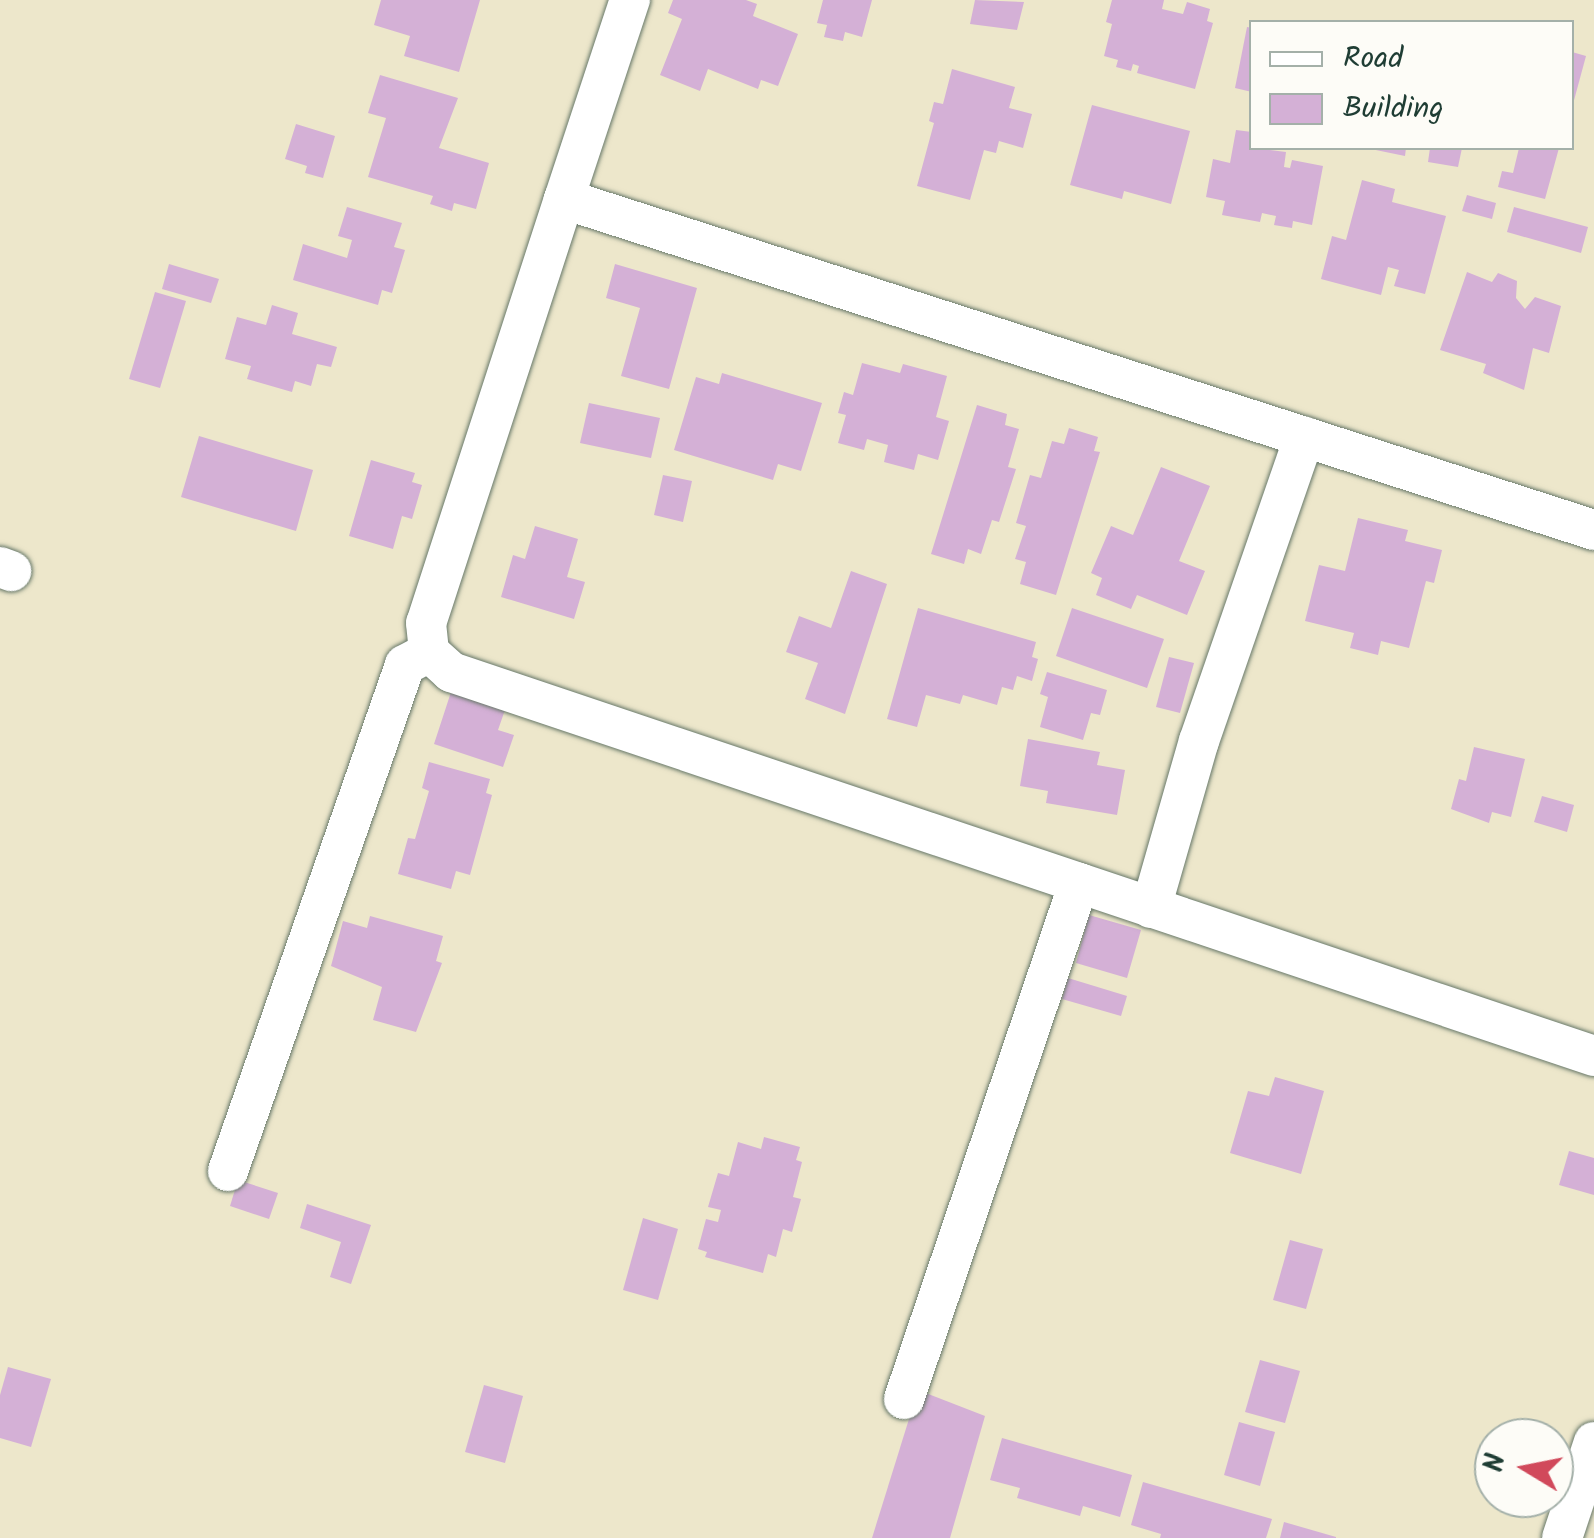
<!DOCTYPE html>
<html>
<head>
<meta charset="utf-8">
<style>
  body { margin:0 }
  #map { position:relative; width:1594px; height:1538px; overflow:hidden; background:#ede7cb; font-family:Kalam,sans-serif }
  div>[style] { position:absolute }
  .building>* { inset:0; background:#d4b0d6 }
  .roads { filter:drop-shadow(0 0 2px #677869) drop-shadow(0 0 2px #677869) }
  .minor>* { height:40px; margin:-20px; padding:0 20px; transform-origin:20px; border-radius:20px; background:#fff }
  span { translate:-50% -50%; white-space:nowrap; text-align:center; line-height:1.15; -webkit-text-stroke:9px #fdfcf7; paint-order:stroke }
  .legend { position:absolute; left:1249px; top:20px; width:325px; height:130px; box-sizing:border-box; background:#fdfcf7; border:2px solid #a4b0a9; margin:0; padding:12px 18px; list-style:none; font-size:30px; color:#1f3d34 }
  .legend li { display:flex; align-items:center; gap:20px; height:50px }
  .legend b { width:50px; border:2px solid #a4b0a9 }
  .north { position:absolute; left:1474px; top:1418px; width:100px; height:100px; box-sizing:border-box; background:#fdfcf7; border:2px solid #a4b0a9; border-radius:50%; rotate:280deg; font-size:28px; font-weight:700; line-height:40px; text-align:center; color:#1f3d34 }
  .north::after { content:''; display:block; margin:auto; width:35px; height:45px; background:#d1495b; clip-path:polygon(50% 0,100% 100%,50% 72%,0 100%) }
</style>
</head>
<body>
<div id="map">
  <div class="building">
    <div style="clip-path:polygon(381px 0,480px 0,459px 72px,404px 56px,410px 36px,374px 25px)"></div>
    <div style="clip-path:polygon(673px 0,746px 0,757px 4px,753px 16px,798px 34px,778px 86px,761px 80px,758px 89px,708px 69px,700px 91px,660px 75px,682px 19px,668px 13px)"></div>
    <div style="clip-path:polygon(823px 0,872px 0,862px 37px,845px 32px,843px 41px,824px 37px,827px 25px,817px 23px)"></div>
    <div style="clip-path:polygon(975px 0,1024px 2px,1017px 30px,970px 24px)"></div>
    <div style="clip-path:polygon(1112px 0,1164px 0,1162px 9px,1183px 14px,1187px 2px,1210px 9px,1207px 21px,1213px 23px,1195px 89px,1137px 73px,1139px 66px,1133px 64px,1131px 71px,1116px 67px,1118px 60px,1104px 56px,1112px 24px,1106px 22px)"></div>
    <div style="clip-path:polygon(1247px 27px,1252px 28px,1252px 92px,1235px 88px)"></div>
    <div style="clip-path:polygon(1572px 52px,1586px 56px,1573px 104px,1572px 103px)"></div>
    <div style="clip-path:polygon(952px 69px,1015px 87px,1009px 108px,1032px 114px,1023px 148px,999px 141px,996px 153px,984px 150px,970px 200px,917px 186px,934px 123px,929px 121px,934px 102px,943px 104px)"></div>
    <div style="clip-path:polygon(380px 75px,458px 98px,439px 148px,489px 163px,476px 209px,454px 203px,452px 211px,430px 204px,433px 196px,368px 177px,386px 118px,368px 113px)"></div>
    <div style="clip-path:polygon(1092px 105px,1190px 131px,1171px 204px,1124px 191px,1122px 199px,1070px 185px)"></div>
    <div style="clip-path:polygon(296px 124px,335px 136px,323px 178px,305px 173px,307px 166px,285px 159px)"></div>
    <div style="clip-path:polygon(1236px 130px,1252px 132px,1252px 148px,1286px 152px,1284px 167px,1290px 168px,1292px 160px,1323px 166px,1312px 225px,1293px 221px,1292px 228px,1274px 225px,1276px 216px,1262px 213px,1260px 222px,1222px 215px,1225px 201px,1206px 197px,1213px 159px,1230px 163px)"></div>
    <div style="clip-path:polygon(1366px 148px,1406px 148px,1405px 156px)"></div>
    <div style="clip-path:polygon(1430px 148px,1462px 148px,1458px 167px,1428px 162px)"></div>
    <div style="clip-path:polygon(1519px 148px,1559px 148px,1545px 199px,1498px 187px,1502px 171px,1513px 173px)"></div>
    <div style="clip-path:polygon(1362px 180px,1395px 189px,1392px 202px,1446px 216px,1425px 294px,1394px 286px,1399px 270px,1388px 267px,1381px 295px,1321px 279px,1332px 236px,1346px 240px)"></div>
    <div style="clip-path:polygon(1467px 195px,1496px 203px,1492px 219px,1462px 211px)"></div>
    <div style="clip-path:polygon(347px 207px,402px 223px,394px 247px,405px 250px,392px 293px,382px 290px,378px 305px,293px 280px,303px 244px,347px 258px,352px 240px,338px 236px)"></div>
    <div style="clip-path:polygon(1514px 207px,1588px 227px,1581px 253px,1507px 232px)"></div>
    <div style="clip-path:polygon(169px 264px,219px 279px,211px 303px,162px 289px)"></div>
    <div style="clip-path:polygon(615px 264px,697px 288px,669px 389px,621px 376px,640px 308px,606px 298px)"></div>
    <div style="clip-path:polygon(1467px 272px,1492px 282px,1498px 273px,1517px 281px,1516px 298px,1525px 309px,1535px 297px,1561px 306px,1549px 353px,1533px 348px,1524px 390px,1483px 373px,1486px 364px,1440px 350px)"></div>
    <div style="clip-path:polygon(155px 292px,186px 301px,160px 388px,129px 379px)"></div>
    <div style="clip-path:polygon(272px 305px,298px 313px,292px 334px,337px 347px,331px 367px,317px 364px,311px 386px,295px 381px,292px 392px,247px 379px,251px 366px,225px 359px,237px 317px,266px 325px)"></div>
    <div style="clip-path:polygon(862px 363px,900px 373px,903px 364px,947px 376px,936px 417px,949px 421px,938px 460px,918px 454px,914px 470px,884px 462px,888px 445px,867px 439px,864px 450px,838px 443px,846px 415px,838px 413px,844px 392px,853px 395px)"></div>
    <div style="clip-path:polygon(722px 373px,822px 403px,801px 471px,778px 464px,773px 480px,674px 450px,696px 377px,719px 384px)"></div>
    <div style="clip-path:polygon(589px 403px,660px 418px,651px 458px,580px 443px)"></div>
    <div style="clip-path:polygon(977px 405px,1007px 414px,1005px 425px,1019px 429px,1008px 467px,1016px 469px,999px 522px,992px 520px,981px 554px,968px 549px,964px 564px,931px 554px)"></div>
    <div style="clip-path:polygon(1069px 428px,1098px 437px,1094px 451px,1100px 452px,1056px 595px,1020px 584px,1026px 562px,1015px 559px,1026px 526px,1016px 523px,1030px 475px,1041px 478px,1052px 441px,1064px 444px)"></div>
    <div style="clip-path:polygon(199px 436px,313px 470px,296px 531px,181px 497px)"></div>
    <div style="clip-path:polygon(371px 460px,415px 473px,412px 482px,422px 485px,412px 519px,402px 516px,393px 549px,349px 536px)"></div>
    <div style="clip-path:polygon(1161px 467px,1210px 486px,1179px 561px,1205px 571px,1187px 615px,1137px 595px,1131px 609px,1096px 595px,1102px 578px,1091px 573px,1111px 526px,1133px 535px)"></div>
    <div style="clip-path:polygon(663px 475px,692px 481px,683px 522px,654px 515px)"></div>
    <div style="clip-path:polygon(1358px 518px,1408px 530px,1405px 541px,1442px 550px,1434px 583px,1426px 581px,1409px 648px,1381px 641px,1378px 655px,1350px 648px,1354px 633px,1305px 621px,1319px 565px,1345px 571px)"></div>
    <div style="clip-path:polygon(535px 526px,578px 539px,567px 577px,585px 582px,574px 619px,501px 597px,513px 555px,525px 559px)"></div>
    <div style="clip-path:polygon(851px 571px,887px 584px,845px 714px,805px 699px,818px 663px,786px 652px,799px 616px,831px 628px)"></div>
    <div style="clip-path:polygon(918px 608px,1036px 642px,1032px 657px,1038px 659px,1032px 681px,1017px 676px,1013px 690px,1002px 687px,997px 705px,963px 695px,960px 704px,926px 695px,917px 727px,887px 719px)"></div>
    <div style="clip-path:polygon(1072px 608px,1164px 639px,1147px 688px,1056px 656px)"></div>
    <div style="clip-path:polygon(1169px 657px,1194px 663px,1180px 713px,1156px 707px)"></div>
    <div style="clip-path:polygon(1047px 672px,1107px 690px,1100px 715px,1091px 713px,1083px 740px,1040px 727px,1048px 697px,1040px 694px)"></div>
    <div style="clip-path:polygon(452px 689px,506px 707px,498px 730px,514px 735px,503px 767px,434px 744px)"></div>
    <div style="clip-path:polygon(1028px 739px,1100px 752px,1097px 765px,1125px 770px,1117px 815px,1046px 803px,1048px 791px,1020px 786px)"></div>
    <div style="clip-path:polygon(1474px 747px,1525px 759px,1511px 817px,1492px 812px,1489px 823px,1451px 809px,1459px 779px,1466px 781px)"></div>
    <div style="clip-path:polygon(429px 762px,490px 779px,486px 793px,492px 795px,470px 875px,456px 871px,451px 889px,398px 874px,408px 838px,415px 839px,429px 791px,422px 788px)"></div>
    <div style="clip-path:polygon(1542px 796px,1574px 805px,1567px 832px,1534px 822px)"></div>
    <div style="clip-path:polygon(1089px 915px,1141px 930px,1127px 978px,1076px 963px)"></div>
    <div style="clip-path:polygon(370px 916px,443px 936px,436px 961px,442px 963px,416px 1032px,373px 1020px,382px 987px,331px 966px,343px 921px,367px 928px)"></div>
    <div style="clip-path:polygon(1068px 978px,1127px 996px,1121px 1016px,1062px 999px)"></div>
    <div style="clip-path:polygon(1275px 1077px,1324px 1091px,1301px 1174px,1230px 1153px,1248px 1091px,1269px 1096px)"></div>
    <div style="clip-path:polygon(764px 1137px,800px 1147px,796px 1160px,802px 1162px,793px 1197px,801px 1199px,792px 1232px,783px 1229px,776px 1257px,768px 1254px,763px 1273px,705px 1257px,707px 1252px,698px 1249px,706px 1219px,718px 1222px,721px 1210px,708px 1207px,718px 1173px,729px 1176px,738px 1142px,761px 1149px)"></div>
    <div style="clip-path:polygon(1569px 1151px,1594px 1158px,1594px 1195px,1559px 1185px)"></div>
    <div style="clip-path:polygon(238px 1180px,278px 1193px,269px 1219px,230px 1206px)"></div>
    <div style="clip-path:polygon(307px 1204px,371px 1225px,351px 1284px,330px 1277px,341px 1242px,300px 1228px)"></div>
    <div style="clip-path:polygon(643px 1218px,678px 1229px,658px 1300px,623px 1290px)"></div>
    <div style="clip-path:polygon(1290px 1240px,1323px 1249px,1306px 1309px,1273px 1300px)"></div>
    <div style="clip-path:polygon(1260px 1360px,1300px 1371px,1285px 1423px,1245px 1412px)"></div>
    <div style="clip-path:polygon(8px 1367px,51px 1379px,31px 1447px,0 1438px,0 1395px)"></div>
    <div style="clip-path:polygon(484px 1385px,523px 1396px,505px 1463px,465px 1452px)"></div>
    <div style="clip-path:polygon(918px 1390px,985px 1416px,950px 1538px,872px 1538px)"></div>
    <div style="clip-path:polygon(1239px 1422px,1275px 1432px,1260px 1486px,1224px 1475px)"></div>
    <div style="clip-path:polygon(1002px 1438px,1132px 1475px,1120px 1517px,1083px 1506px,1080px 1516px,1017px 1498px,1020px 1488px,990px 1480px)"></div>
    <div style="clip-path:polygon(1143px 1482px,1272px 1519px,1266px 1538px,1160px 1538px,1161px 1534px,1131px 1525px)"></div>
    <div style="clip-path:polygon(1284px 1522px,1336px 1537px,1336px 1538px,1280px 1538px)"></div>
  </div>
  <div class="roads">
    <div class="minor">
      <div style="left:564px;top:199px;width:210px;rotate:-71.7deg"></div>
      <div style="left:1594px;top:530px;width:1082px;rotate:-162.18deg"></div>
      <div style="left:564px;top:199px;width:446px;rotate:108deg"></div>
      <div style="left:426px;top:623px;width:29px;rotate:84deg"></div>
      <div style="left:429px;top:652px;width:30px;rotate:42deg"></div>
      <div style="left:451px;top:672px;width:1206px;rotate:18.57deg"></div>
      <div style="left:0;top:567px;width:12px;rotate:20deg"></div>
      <div style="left:1151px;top:908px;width:174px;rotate:-74deg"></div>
      <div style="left:1199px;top:741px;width:322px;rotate:-70.9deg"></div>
      <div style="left:228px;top:1171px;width:536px;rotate:-70.72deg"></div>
      <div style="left:405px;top:665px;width:27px;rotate:-28deg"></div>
      <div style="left:904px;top:1399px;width:545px;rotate:-71.27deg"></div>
      <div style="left:1562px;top:1538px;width:101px;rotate:-71.6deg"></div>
    </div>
  </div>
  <ul class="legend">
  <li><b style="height:12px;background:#fff"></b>Road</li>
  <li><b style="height:28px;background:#d4b0d6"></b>Building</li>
  </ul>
  <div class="north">N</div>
</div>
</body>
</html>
